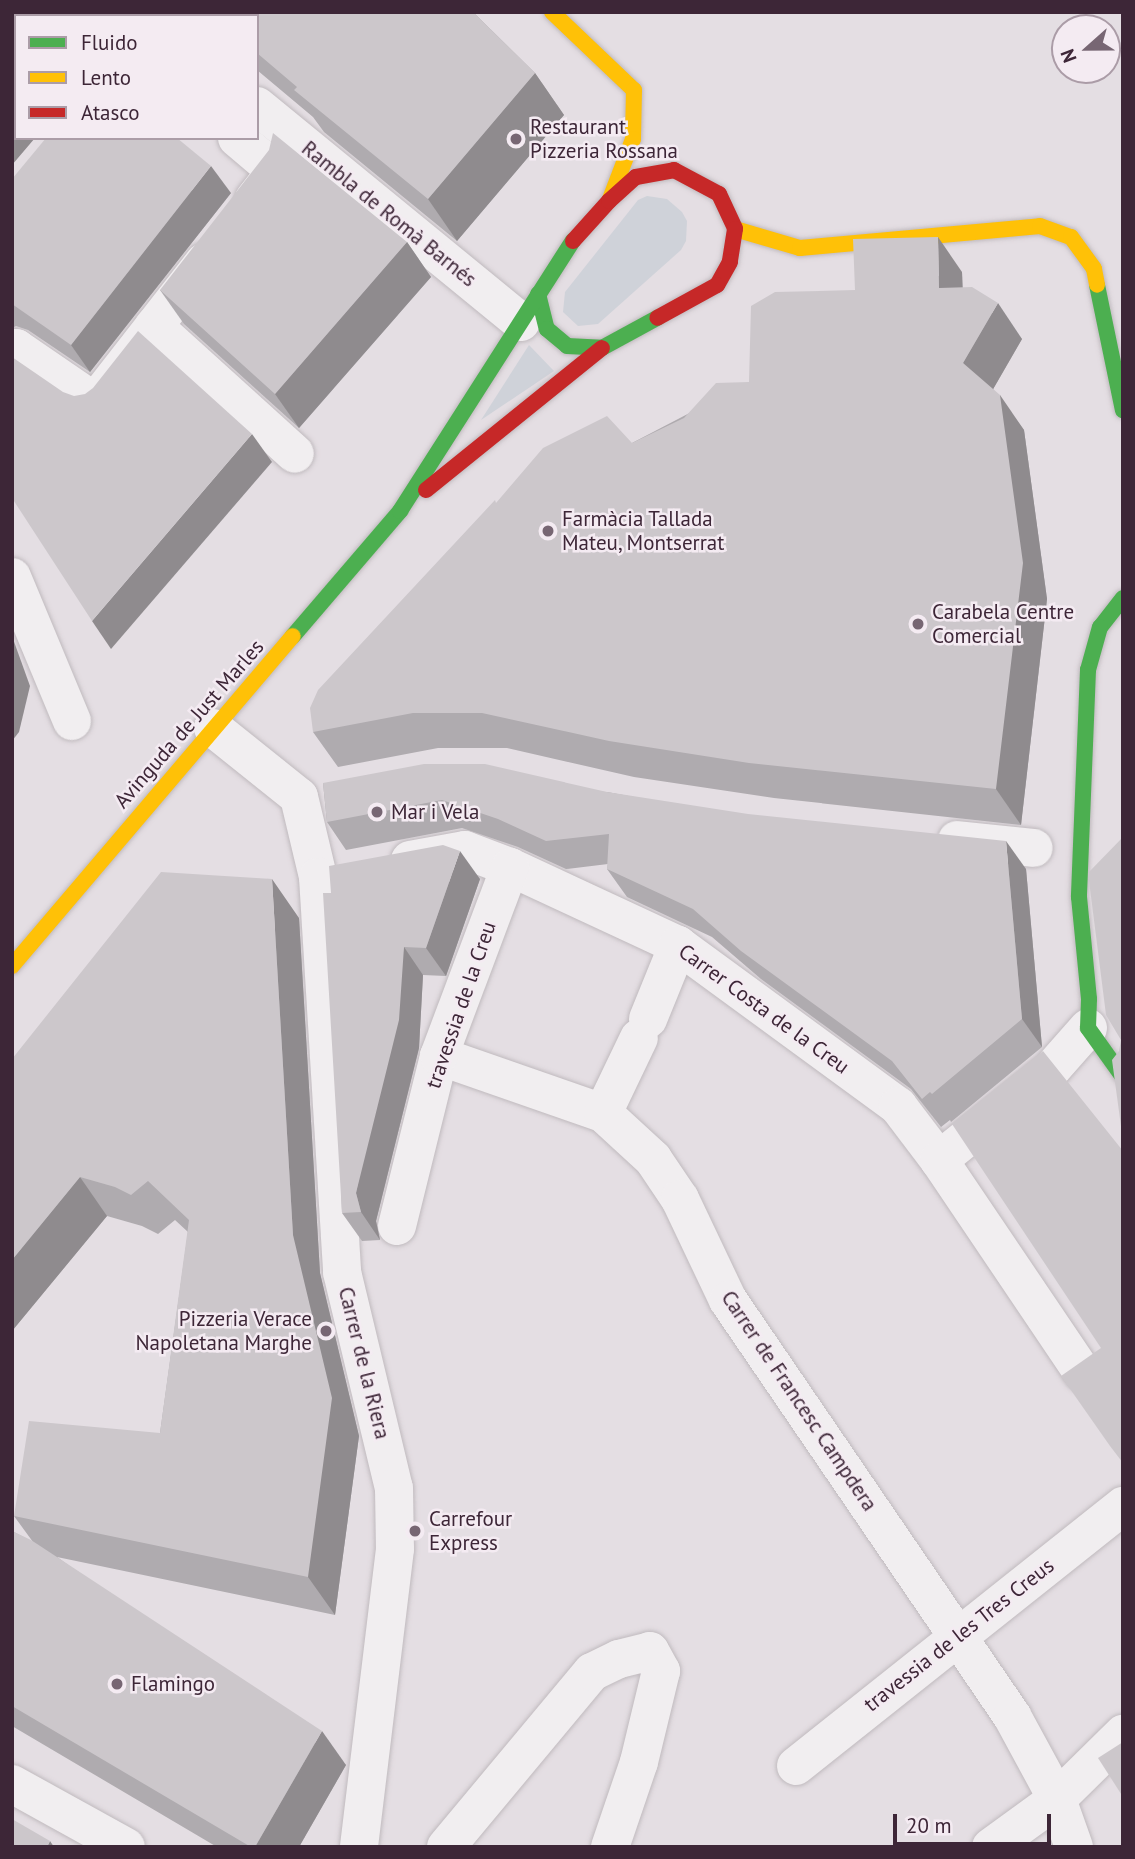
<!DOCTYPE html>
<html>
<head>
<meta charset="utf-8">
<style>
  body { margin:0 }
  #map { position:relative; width:1135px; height:1859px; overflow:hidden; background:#e4dee3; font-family:"PT Sans",sans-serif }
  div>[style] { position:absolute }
  .green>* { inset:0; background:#cfd2d9 }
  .roads { filter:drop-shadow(0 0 2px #c0babe) drop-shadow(0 0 2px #c0babe) }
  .street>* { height:38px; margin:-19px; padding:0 19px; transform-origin:19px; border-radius:19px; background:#f1eef0 }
  .fast>* { height:16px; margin:-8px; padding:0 8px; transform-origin:8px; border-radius:8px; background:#4caf50 }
  .slow>* { height:16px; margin:-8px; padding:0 8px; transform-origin:8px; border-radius:8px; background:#ffc107 }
  .jam>* { height:16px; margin:-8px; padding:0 8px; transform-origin:8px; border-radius:8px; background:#c62828 }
  .wall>* { inset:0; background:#afabaf }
  .shaded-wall>* { inset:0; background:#8f8b8e }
  .building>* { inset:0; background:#ccc7cb }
  .dots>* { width:19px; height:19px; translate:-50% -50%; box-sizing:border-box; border:4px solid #f4ebf2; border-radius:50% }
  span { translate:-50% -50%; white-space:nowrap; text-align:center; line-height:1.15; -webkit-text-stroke:5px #f4ebf2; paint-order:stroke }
  .poi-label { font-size:21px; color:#3d2637 }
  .left { translate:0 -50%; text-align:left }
  .right { translate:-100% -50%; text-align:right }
  .street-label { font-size:21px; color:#3d2637 }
  .frame { position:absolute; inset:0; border:14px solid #3d2637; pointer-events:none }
  .legend { position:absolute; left:14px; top:14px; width:245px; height:126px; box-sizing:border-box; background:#f4ebf2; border:2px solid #ab9ca7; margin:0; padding:9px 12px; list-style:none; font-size:21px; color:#3d2637 }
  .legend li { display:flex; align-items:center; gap:14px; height:35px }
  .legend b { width:35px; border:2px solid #ab9ca7 }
  .north { position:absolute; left:1051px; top:14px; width:70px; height:70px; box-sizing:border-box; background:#f4ebf2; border:2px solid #ab9ca7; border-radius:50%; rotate:249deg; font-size:19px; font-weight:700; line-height:28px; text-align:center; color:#3d2637 }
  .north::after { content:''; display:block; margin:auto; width:24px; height:32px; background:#776673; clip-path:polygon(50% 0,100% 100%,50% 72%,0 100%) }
  .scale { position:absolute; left:893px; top:1814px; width:158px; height:32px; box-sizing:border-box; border:4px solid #3d2637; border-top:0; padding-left:9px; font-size:21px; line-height:24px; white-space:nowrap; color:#3d2637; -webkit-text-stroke:5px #f4ebf2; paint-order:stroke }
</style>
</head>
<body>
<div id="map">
  <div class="green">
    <div style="clip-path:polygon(647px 196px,667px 199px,682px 212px,687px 221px,686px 241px,681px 250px,598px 324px,578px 326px,563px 312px,565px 292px,638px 200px)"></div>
    <div style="clip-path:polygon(529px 345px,554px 371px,481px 420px)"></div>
  </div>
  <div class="roads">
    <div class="street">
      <div style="left:86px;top:12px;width:6px;rotate:45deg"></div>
      <div style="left:143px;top:12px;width:6px;rotate:45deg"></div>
      <div style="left:35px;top:16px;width:5px;rotate:-53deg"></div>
      <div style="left:257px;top:106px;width:341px;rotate:39.3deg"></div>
      <div style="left:237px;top:138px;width:51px;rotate:40.2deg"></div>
      <div style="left:276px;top:171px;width:36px;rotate:128deg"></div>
      <div style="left:154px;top:326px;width:190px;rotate:42.2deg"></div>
      <div style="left:12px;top:351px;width:5px;rotate:-37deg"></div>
      <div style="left:16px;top:348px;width:96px;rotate:34.4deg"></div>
      <div style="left:95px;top:402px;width:177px;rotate:-52.1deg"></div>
      <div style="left:12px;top:577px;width:156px;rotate:67.4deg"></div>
      <div style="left:213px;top:728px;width:110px;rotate:38.7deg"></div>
      <div style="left:299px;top:797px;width:82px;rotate:76.6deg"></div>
      <div style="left:318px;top:877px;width:396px;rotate:86.5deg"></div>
      <div style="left:342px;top:1272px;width:222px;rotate:76.5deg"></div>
      <div style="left:394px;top:1488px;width:61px;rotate:89.1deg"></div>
      <div style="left:395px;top:1549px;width:300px;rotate:96.9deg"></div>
      <div style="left:957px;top:840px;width:77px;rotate:5.9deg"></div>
      <div style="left:410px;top:860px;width:56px;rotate:-10.3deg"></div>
      <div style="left:465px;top:850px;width:48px;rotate:20.7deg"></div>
      <div style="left:510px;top:867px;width:185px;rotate:24.9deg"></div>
      <div style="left:678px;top:945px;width:273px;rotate:36.2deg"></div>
      <div style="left:898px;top:1106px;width:68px;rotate:52.8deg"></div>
      <div style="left:939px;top:1160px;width:256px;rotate:56deg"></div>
      <div style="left:648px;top:1019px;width:80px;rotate:-67.9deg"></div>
      <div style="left:439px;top:1056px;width:174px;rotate:19.2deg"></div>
      <div style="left:603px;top:1113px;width:68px;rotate:42.6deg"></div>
      <div style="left:653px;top:1159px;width:48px;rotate:56deg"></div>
      <div style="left:680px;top:1199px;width:112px;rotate:64.6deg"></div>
      <div style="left:728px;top:1300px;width:504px;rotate:55.68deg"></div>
      <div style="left:1012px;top:1716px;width:94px;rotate:61.5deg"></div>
      <div style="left:1057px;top:1799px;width:51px;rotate:70.5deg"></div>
      <div style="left:603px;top:1113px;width:83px;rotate:-64.4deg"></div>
      <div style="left:939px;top:1160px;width:144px;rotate:-38.8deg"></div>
      <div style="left:1051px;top:1070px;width:56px;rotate:-48.6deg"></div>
      <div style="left:397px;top:1226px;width:175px;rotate:-76.1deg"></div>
      <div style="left:439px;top:1056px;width:202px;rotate:-69.4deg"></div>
      <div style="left:796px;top:1766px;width:418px;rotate:-38.5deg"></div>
      <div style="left:12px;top:1784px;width:130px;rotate:28.9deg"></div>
      <div style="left:446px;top:1847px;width:228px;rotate:-50.2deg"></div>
      <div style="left:592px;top:1672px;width:30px;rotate:-26deg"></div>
      <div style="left:619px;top:1659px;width:32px;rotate:-14deg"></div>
      <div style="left:650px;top:1651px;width:23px;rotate:61deg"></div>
      <div style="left:661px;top:1671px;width:94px;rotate:103.6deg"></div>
      <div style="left:639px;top:1762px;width:90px;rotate:108.8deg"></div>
      <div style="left:991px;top:1847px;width:82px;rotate:-36deg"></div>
      <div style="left:1057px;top:1799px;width:93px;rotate:-44.6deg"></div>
    </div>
    <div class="fast">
      <div style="left:1097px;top:285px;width:128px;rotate:78.3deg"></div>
      <div style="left:538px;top:294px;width:36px;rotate:76deg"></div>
      <div style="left:547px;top:329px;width:26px;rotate:40deg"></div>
      <div style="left:567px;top:346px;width:35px;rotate:3deg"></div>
      <div style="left:602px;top:348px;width:63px;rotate:-28.6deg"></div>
      <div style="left:1123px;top:598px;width:37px;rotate:128deg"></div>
      <div style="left:1100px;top:627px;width:45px;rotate:105.6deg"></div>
      <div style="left:1088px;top:670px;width:227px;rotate:92.3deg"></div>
      <div style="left:1079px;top:897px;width:102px;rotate:84.4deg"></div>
      <div style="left:1089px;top:999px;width:29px;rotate:92deg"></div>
      <div style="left:1088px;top:1028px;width:60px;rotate:54.5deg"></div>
      <div style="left:293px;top:636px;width:165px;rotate:-49.4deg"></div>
      <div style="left:400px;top:511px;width:321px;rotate:-57.4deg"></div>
    </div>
    <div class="slow">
      <div style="left:552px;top:12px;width:113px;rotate:43.6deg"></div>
      <div style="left:634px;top:90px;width:49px;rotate:91.2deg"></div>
      <div style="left:633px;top:139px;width:64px;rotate:111deg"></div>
      <div style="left:735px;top:229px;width:68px;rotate:16.3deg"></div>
      <div style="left:800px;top:248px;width:241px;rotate:-5.2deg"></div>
      <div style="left:1040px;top:226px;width:33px;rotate:20deg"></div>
      <div style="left:1071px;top:237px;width:39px;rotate:54deg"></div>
      <div style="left:1094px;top:269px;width:16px;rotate:79deg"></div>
      <div style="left:12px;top:966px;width:433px;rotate:-49.6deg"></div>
    </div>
    <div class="jam">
      <div style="left:573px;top:241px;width:54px;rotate:-48deg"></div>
      <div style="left:609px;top:201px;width:36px;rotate:-42deg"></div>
      <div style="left:636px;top:177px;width:39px;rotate:-10deg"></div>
      <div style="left:674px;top:170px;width:51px;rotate:28.1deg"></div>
      <div style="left:719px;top:194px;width:38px;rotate:65deg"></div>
      <div style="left:735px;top:229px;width:33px;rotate:99deg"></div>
      <div style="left:730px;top:262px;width:26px;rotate:119deg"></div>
      <div style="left:717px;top:285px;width:68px;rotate:151.2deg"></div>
      <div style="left:426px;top:490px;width:226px;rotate:-38.9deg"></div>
    </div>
  </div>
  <div class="wall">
    <div style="clip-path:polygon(190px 12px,473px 12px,535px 73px,564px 115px,457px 241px,324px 132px,313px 117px,257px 70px,257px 16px,194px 16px)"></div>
    <div style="clip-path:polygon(12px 179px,231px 193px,90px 372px,28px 330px,16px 326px,12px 328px)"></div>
    <div style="clip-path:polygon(407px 242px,431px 277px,299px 428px,184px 324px,160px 290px)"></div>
    <div style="clip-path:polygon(962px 272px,963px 288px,1022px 339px,993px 389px,1024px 430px,1047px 599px,1021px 825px,774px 798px,634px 777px,507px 748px,438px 748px,338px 767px,313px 732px,497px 503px,632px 443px,749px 382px,855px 290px)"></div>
    <div style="clip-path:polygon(323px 783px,607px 792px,1026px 869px,1042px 1047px,951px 1122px,950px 1120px,941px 1127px,911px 1089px,761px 979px,712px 937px,627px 897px,607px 869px,608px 864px,566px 869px,518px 847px,462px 828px,346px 850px,327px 822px)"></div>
    <div style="clip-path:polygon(480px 879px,446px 976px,423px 975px,419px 1048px,376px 1221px,380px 1240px,362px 1241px,342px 1213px,331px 893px)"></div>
    <div style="clip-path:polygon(299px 918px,320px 1273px,359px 1436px,335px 1615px,57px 1557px,346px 1765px,299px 1847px,217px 1847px,12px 1726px,12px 1531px,33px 1542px,14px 1516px,160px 1433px,188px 1232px,175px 1220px,158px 1234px,142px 1226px,107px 1216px,12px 1331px,12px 1059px)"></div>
  </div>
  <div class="shaded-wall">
    <div style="clip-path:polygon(535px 73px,564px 115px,457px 241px,428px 199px)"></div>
    <div style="clip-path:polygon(16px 110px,16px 138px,35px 138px,12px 165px,12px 114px)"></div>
    <div style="clip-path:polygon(211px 166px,231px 193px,90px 372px,71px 345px)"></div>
    <div style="clip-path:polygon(938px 237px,962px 272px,963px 324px,939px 288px)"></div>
    <div style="clip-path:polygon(407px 242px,431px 277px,299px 428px,275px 394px)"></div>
    <div style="clip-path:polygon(998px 303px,1022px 339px,988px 398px,963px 363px)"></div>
    <div style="clip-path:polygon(1000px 395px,1024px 430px,1047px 599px,1021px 825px,996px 789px)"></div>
    <div style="clip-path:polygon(252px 434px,272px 462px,111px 649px,92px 621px)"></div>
    <div style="clip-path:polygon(12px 636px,30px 686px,19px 732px,12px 741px)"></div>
    <div style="clip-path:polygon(1006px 841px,1026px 869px,1042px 1047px,1022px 1019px)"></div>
    <div style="clip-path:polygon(460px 851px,480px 879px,446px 976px,426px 948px)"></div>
    <div style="clip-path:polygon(272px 879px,299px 918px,320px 1273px,359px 1436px,335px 1615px,308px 1577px,293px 1235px)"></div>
    <div style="clip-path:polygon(404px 947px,423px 975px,419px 1048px,376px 1221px,380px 1240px,361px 1212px,356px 1193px)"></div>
    <div style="clip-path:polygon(80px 1177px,107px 1216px,12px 1331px,12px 1260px)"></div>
    <div style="clip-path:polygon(322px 1731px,346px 1765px,299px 1847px,255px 1847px)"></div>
    <div style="clip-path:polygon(50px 1841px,54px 1847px,47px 1847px)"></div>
  </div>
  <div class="building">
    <div style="clip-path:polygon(18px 12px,22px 12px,27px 16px,18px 16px)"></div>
    <div style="clip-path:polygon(210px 12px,473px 12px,535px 73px,428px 199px,294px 90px,297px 87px,257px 53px,257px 16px,214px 16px)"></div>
    <div style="clip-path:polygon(16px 22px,16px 110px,12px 114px,12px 27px)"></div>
    <div style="clip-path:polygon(273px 133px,407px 242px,275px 394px,160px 290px,269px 150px)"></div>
    <div style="clip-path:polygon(46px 138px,177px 138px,211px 166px,71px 345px,12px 304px,12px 179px)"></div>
    <div style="clip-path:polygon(938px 237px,939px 288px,972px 287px,998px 303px,963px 363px,1000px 395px,1023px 563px,996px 789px,749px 763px,609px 741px,482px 713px,413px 713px,313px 732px,310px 708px,318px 690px,495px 500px,496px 503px,543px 448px,607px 416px,632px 443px,684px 418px,716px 383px,749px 382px,751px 306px,775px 292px,855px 290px,853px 239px)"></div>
    <div style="clip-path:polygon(138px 331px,252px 434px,92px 621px,12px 498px,12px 357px,63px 392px,74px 396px,85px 394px,93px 388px)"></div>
    <div style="clip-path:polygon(424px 764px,485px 764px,607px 792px,748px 814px,1006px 841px,1022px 1019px,932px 1094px,930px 1092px,922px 1099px,892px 1061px,741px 951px,693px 909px,607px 869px,609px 834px,546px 841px,498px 819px,442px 800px,327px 822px,323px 783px)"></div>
    <div style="clip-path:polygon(1123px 837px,1123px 1141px,1112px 1060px,1119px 1051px,1121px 1040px,1106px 1015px,1088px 873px)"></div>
    <div style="clip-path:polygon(443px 845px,460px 851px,426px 948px,404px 947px,399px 1020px,356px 1193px,361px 1212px,342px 1213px,323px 893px,331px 893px,329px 866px)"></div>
    <div style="clip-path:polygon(161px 872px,272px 879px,293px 1235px,332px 1398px,308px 1577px,14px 1516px,29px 1421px,160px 1433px,189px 1220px,148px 1181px,131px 1195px,115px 1187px,80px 1177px,12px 1260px,12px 1059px)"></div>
    <div style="clip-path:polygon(1043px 1051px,1123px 1151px,1123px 1463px,1110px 1446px,1061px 1376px,1101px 1348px,952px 1124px)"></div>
    <div style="clip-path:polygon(12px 1531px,31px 1540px,322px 1731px,255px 1847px,251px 1847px,12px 1706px)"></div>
    <div style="clip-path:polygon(1123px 1742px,1123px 1797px,1098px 1758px)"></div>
    <div style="clip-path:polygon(12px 1819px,50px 1841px,47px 1847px,12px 1847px)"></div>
  </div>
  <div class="dots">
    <div style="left:516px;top:139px;background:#776673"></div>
    <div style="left:548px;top:531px;background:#776673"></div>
    <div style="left:918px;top:624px;background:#776673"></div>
    <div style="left:377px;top:812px;background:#776673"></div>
    <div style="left:326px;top:1331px;background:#776673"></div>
    <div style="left:415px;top:1531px;background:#776673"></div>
    <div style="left:117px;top:1684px;background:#776673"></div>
  </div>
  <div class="poi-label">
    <span class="left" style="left:530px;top:139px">Restaurant<br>Pizzeria Rossana</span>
    <span class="left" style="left:562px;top:531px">Farmàcia Tallada<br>Mateu, Montserrat</span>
    <span class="left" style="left:932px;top:624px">Carabela Centre<br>Comercial</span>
    <span class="left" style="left:391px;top:812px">Mar i Vela</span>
    <span class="right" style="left:312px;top:1331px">Pizzeria Verace<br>Napoletana Marghe</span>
    <span class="left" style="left:429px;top:1531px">Carrefour<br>Express</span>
    <span class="left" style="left:131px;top:1684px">Flamingo</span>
  </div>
  <div class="street-label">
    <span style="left:389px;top:214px;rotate:39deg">Rambla de Romà Barnés</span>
    <span style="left:189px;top:724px;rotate:-49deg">Avinguda de Just Marles</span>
    <span style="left:461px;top:1005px;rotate:-71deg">travessia de la Creu</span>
    <span style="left:764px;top:1009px;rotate:36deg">Carrer Costa de la Creu</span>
    <span style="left:364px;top:1363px;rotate:76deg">Carrer de la Riera</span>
    <span style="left:799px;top:1401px;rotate:56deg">Carrer de Francesc Campdera</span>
    <span style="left:959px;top:1635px;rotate:-38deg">travessia de les Tres Creus</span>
  </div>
  <div class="frame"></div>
  <ul class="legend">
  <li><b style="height:9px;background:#4caf50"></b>Fluido</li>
  <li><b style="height:9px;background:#ffc107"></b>Lento</li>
  <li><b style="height:9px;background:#c62828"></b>Atasco</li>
  </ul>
  <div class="north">N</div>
  <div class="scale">20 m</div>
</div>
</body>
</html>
